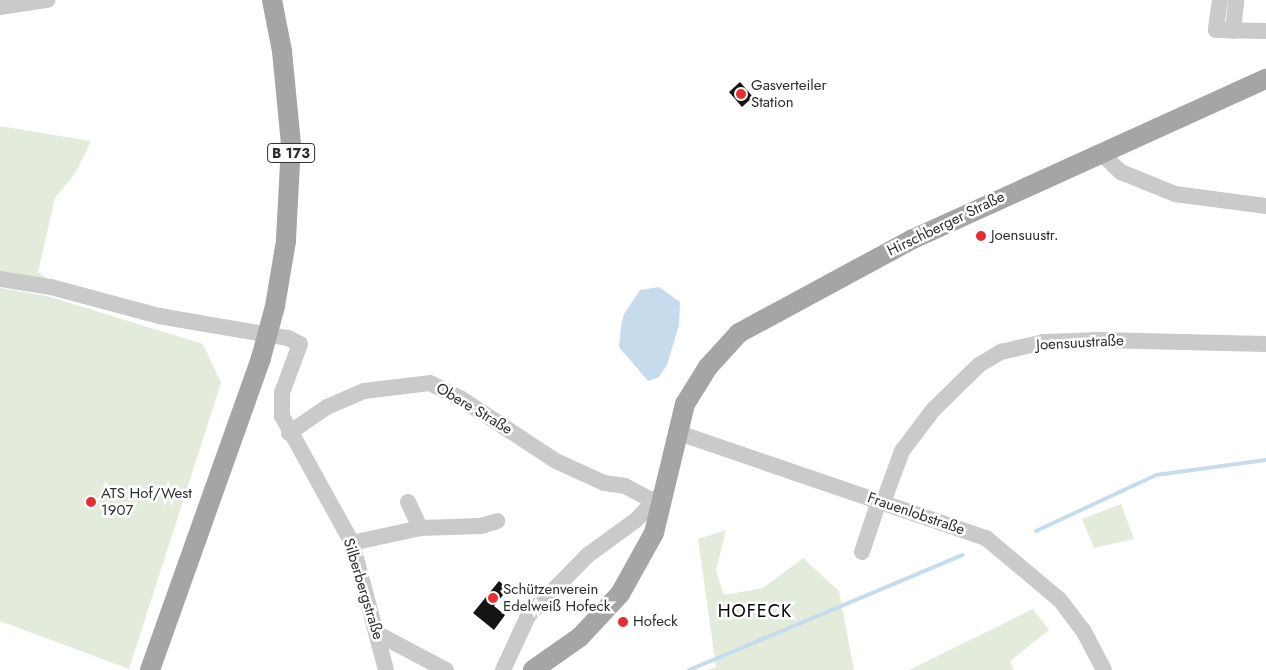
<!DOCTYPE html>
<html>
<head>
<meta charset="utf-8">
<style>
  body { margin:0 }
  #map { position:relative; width:1266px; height:670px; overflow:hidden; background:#fff; font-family:Jost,sans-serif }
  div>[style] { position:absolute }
  .green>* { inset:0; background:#e3ebdb }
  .water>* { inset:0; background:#c6dbec }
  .stream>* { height:4px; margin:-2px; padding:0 2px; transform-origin:2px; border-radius:2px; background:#c6dbec }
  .building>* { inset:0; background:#141414 }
  .minor>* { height:16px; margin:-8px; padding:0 8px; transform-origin:8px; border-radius:8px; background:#cacaca }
  .major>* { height:20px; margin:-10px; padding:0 10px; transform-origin:10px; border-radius:10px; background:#a5a5a5 }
  .major-bridge>* { height:20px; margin:-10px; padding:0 10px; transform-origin:10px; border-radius:10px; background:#a5a5a5 }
  .dots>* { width:14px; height:14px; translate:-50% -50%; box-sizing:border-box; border:2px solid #fff; border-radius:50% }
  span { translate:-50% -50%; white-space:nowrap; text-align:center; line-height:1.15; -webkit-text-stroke:5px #fff; paint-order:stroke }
  .shield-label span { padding:1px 4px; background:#fff; border:1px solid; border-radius:4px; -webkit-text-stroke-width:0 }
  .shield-label { font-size:14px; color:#2d2d2d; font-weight:700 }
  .poi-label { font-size:15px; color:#2d2d2d }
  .left { translate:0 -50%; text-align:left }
  .street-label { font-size:15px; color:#2d2d2d }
  .quarter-label { font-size:18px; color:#000; letter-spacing:1px }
</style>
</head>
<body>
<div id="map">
  <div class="green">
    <div style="clip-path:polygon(0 126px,91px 141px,76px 172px,55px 198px,38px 272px,48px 279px,0 272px)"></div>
    <div style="clip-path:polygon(0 288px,47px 296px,203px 344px,221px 383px,129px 669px,0 621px)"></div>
    <div style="clip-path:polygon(1121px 504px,1134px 539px,1094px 548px,1082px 519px)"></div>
    <div style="clip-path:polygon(726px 530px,716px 571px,724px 595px,763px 588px,803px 558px,839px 591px,854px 670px,707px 670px,716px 667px,698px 539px)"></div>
    <div style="clip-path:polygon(1033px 609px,1049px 630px,1010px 661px,1014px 670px,909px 670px)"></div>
  </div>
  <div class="water">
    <div style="clip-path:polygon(659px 287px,680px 302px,679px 325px,667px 365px,659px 377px,648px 381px,619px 347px,621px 327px,624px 314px,640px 290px)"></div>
  </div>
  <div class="stream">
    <div style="left:1036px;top:531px;width:132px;rotate:-25deg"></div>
    <div style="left:1156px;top:475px;width:111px;rotate:-7.8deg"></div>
    <div style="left:689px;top:670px;width:297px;rotate:-22.8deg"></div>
  </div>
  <div class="building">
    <div style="clip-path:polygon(740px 82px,753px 97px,742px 107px,729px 92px)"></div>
    <div style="clip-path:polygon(499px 581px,508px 589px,494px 606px,505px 615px,494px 630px,473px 613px)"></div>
  </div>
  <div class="minor">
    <div style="left:1220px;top:0;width:30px;rotate:98deg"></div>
    <div style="left:1216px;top:30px;width:50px;rotate:1.1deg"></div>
    <div style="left:0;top:7px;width:48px;rotate:-8.5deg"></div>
    <div style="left:1233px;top:31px;width:31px;rotate:-84deg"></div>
    <div style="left:1101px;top:153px;width:28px;rotate:44deg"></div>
    <div style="left:1121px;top:172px;width:58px;rotate:22.2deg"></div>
    <div style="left:1175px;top:194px;width:92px;rotate:7.5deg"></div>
    <div style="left:0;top:279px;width:52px;rotate:8.9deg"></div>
    <div style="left:51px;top:287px;width:112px;rotate:15deg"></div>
    <div style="left:159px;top:316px;width:131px;rotate:9.7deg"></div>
    <div style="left:288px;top:338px;width:13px;rotate:27deg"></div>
    <div style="left:300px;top:344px;width:52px;rotate:110.2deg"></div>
    <div style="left:282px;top:393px;width:23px;rotate:90deg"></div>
    <div style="left:282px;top:416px;width:145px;rotate:61.1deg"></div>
    <div style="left:352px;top:543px;width:131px;rotate:75deg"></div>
    <div style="left:676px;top:432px;width:328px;rotate:18.9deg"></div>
    <div style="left:986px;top:538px;width:97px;rotate:40deg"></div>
    <div style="left:1060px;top:600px;width:38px;rotate:53deg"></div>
    <div style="left:1083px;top:630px;width:45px;rotate:62.3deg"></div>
    <div style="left:289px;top:433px;width:46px;rotate:-34.4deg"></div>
    <div style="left:327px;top:407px;width:40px;rotate:-23.4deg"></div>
    <div style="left:364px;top:391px;width:66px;rotate:-6.9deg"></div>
    <div style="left:430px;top:383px;width:34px;rotate:27deg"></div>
    <div style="left:460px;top:398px;width:115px;rotate:33.3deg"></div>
    <div style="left:556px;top:461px;width:53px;rotate:24.6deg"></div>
    <div style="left:604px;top:483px;width:21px;rotate:8deg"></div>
    <div style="left:625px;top:486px;width:32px;rotate:28deg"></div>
    <div style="left:408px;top:502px;width:29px;rotate:65deg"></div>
    <div style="left:883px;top:503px;width:55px;rotate:-69.9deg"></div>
    <div style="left:902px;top:451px;width:51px;rotate:-52.9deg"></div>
    <div style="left:933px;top:410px;width:64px;rotate:-44.4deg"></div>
    <div style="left:979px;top:365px;width:26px;rotate:-31deg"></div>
    <div style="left:1001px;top:352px;width:44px;rotate:-13.1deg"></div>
    <div style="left:1044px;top:342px;width:56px;rotate:-2deg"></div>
    <div style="left:1100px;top:340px;width:166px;rotate:1.4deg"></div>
    <div style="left:352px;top:543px;width:70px;rotate:-12.4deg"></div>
    <div style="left:420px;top:528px;width:61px;rotate:-1.9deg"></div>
    <div style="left:481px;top:526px;width:17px;rotate:-17deg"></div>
    <div style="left:862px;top:552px;width:54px;rotate:-71.6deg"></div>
    <div style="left:378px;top:634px;width:77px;rotate:27.9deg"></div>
    <div style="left:503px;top:670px;width:60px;rotate:-65.2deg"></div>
    <div style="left:528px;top:616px;width:86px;rotate:-45.5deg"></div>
    <div style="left:588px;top:555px;width:59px;rotate:-36.1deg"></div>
    <div style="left:636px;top:520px;width:35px;rotate:-46deg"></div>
  </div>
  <div class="major">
    <div style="left:272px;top:0;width:52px;rotate:78.9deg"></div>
    <div style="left:282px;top:51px;width:93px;rotate:84.5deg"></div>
    <div style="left:291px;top:144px;width:97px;rotate:93deg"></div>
    <div style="left:286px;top:241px;width:66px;rotate:99.6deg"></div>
    <div style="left:150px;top:670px;width:331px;rotate:-70.4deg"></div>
    <div style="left:533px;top:670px;width:57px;rotate:-35.1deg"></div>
    <div style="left:580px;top:637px;width:59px;rotate:-47.1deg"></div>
    <div style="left:620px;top:594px;width:70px;rotate:-60.9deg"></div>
    <div style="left:654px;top:533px;width:133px;rotate:-76.5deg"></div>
    <div style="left:685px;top:404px;width:44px;rotate:-58.1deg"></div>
    <div style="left:708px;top:367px;width:46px;rotate:-47.6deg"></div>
    <div style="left:739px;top:333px;width:198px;rotate:-28.4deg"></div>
    <div style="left:913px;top:239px;width:388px;rotate:-24.4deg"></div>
  </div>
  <div class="major-bridge">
    <div style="left:261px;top:358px;width:54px;rotate:-74.9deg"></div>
  </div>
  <div class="dots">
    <div style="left:741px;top:94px;background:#e72d32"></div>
    <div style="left:981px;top:236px;background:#e72d32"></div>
    <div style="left:91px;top:502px;background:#e72d32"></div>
    <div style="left:493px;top:598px;background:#e72d32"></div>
    <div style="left:623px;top:622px;background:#e72d32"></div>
  </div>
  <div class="shield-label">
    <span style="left:291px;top:153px">B 173</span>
  </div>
  <div class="poi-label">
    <span class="left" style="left:751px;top:94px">Gasverteiler<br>Station</span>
    <span class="left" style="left:991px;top:236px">Joensuustr.</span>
    <span class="left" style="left:101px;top:502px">ATS Hof/West<br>1907</span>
    <span class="left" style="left:503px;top:598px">Schützenverein<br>Edelweiß Hofeck</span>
    <span class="left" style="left:633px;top:622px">Hofeck</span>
  </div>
  <div class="street-label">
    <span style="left:946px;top:224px;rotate:-26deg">Hirschberger Straße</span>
    <span style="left:1080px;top:343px;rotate:-3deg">Joensuustraße</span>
    <span style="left:474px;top:409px;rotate:31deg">Obere Straße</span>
    <span style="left:916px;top:514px;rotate:19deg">Frauenlobstraße</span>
    <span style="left:363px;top:589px;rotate:73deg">Silberbergstraße</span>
  </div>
  <div class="quarter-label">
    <span style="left:755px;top:611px">HOFECK</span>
  </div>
</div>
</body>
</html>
